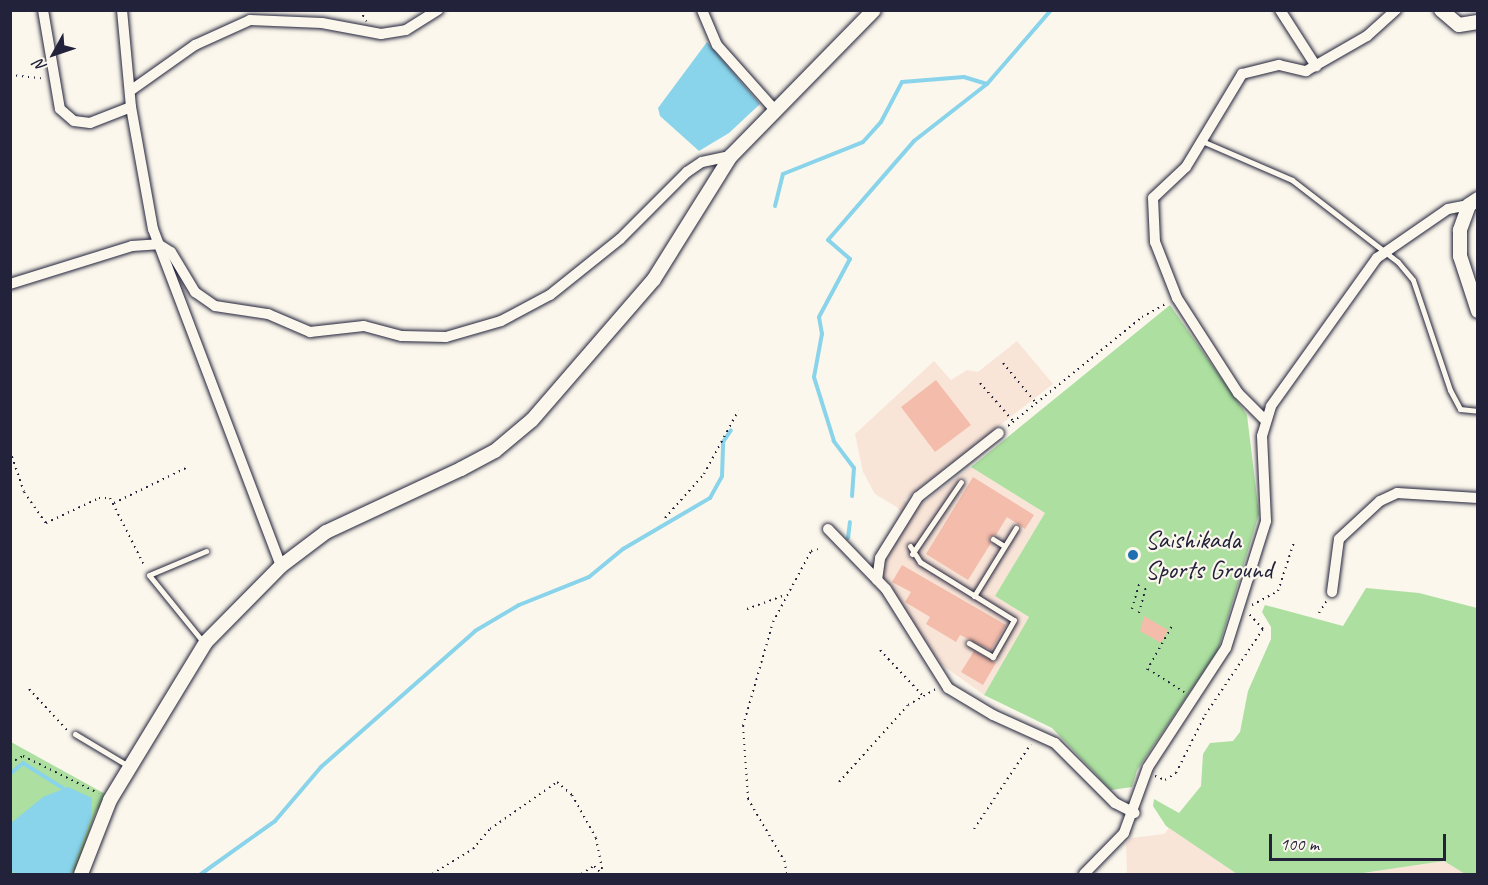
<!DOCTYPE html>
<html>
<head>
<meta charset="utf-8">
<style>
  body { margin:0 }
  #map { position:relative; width:1488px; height:885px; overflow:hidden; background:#fbf7ec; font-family:Caveat,sans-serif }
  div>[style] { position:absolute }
  .built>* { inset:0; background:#f9e5d8 }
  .green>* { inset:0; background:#acdfa0 }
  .water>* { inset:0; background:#89d4ea }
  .stream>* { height:4px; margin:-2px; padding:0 2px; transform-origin:2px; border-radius:2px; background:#89d4ea }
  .building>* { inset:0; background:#f4bcaa }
  .path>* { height:2px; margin-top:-1px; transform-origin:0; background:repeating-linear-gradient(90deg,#22223b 0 1.5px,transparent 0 6px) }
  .roads { filter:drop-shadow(0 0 2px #22223b) drop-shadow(0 0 2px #22223b) }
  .service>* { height:5px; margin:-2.5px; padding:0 2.5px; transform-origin:2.5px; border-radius:2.5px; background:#fbf7ec }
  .minor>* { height:10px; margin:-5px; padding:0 5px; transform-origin:5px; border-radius:5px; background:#fbf7ec }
  .tertiary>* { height:14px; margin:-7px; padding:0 7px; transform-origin:7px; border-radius:7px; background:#fbf7ec }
  .dots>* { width:16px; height:16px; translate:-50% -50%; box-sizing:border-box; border:3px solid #fbf7ec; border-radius:50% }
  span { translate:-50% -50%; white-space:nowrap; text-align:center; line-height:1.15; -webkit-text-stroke:4.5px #fbf7ec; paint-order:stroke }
  .poi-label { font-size:26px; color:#22223b }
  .left { translate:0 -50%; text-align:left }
  .frame { position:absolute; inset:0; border:12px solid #22223b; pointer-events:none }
  .north { position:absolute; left:24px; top:24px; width:60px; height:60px; -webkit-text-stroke:4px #fbf7ec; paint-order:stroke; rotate:230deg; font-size:16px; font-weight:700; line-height:24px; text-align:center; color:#22223b }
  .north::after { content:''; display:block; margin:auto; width:21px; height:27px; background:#22223b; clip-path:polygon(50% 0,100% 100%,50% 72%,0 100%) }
  .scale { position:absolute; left:1269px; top:834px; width:177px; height:27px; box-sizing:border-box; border:3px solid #22223b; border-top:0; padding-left:8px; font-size:18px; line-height:21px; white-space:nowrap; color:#22223b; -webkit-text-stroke:4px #fbf7ec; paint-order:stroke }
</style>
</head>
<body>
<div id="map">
  <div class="built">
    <div style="clip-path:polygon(1017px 341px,1053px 384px,904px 500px,913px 510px,971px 467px,1045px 513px,995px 596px,1029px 617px,984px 695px,941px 664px,880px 571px,907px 522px,898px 508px,875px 494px,863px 472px,855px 434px,934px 361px,951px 380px,967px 370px,978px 372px)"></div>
    <div style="clip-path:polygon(1169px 828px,1237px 874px,1127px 874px,1126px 844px,1131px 838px,1164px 834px)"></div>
    <div style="clip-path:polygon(1444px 861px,1465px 874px,1356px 874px)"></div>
  </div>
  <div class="green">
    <div style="clip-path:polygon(1170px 305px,1247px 415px,1259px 514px,1218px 650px,1137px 770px,1132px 787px,1111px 790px,1052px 728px,984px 695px,1029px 617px,995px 596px,1045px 513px,971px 467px)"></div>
    <div style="clip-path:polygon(1366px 588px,1419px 593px,1477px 608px,1477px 874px,1465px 874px,1444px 861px,1356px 874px,1237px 874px,1166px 826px,1153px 806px,1154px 799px,1179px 813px,1201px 786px,1203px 754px,1210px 743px,1233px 741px,1240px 732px,1248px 691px,1271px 639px,1271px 627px,1262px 612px,1265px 605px,1343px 626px)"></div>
    <div style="clip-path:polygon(11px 742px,107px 795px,96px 812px,74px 874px,11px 874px)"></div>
  </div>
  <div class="water">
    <div style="clip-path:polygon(707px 42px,760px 104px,729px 133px,699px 151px,660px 116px,658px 108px)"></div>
    <div style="clip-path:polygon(68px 787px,92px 798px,91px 818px,71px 874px,15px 874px,11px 870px,11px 823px,43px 797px)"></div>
  </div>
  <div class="stream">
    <div style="left:775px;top:206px;width:33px;rotate:-76deg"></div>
    <div style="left:783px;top:174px;width:86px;rotate:-21.8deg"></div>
    <div style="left:863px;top:142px;width:27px;rotate:-48deg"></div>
    <div style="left:881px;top:122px;width:45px;rotate:-62.3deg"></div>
    <div style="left:902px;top:82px;width:62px;rotate:-4.6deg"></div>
    <div style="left:964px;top:77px;width:24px;rotate:17deg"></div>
    <div style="left:852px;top:496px;width:28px;rotate:-86deg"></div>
    <div style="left:854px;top:468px;width:34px;rotate:-127deg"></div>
    <div style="left:834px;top:441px;width:67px;rotate:-107.4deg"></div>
    <div style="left:814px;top:377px;width:44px;rotate:-79.5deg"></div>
    <div style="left:822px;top:334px;width:17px;rotate:-100deg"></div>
    <div style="left:819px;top:317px;width:66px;rotate:-61.9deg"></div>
    <div style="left:850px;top:259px;width:29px;rotate:-139deg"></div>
    <div style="left:828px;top:240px;width:131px;rotate:-49deg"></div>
    <div style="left:914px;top:141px;width:93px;rotate:-38deg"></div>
    <div style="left:987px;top:84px;width:98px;rotate:-49.1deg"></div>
    <div style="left:848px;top:538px;width:16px;rotate:-83deg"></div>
    <div style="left:10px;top:774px;width:17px;rotate:-40deg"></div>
    <div style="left:23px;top:763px;width:51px;rotate:32.1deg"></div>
    <div style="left:201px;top:874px;width:91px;rotate:-35.6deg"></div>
    <div style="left:275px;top:821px;width:71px;rotate:-49.6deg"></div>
    <div style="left:321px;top:767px;width:205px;rotate:-41.4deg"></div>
    <div style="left:475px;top:631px;width:51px;rotate:-30.6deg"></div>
    <div style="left:519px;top:605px;width:75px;rotate:-21.8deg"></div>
    <div style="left:589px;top:577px;width:44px;rotate:-39.5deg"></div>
    <div style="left:623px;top:549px;width:101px;rotate:-30.4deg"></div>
    <div style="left:710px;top:498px;width:25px;rotate:-61deg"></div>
    <div style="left:722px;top:476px;width:34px;rotate:-88deg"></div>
    <div style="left:723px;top:442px;width:14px;rotate:-56deg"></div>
  </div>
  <div class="building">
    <div style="clip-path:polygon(936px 380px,971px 425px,935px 452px,901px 407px)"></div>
    <div style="clip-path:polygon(973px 477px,1034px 515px,1025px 529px,1007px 517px,996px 535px,989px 537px,991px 543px,968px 580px,926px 554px)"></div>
    <div style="clip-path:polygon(902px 565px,1006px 625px,991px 650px,960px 635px,956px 642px,926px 624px,930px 617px,905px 602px,911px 592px,892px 582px)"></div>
    <div style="clip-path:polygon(1144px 616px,1168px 630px,1161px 643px,1140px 631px)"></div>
    <div style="clip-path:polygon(974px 651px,996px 663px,983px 685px,961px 672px)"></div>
  </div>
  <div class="path">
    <div style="left:360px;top:10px;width:13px;rotate:61deg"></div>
    <div style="left:10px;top:75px;width:31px;rotate:6deg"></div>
    <div style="left:1003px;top:363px;width:52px;rotate:50.5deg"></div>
    <div style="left:980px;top:383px;width:50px;rotate:49deg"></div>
    <div style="left:1008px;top:426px;width:173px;rotate:-39.1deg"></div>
    <div style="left:1142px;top:317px;width:29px;rotate:-29deg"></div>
    <div style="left:10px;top:451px;width:43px;rotate:71.1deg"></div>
    <div style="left:24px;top:492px;width:38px;rotate:55deg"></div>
    <div style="left:46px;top:523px;width:59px;rotate:-25.3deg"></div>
    <div style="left:99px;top:498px;width:11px"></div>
    <div style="left:110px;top:498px;width:77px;rotate:63.1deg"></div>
    <div style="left:114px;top:503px;width:82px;rotate:-25.9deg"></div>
    <div style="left:665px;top:518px;width:59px;rotate:-48.4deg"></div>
    <div style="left:704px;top:474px;width:72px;rotate:-61.6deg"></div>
    <div style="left:1252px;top:605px;width:30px;rotate:-28deg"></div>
    <div style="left:1278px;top:591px;width:52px;rotate:-71.9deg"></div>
    <div style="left:747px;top:609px;width:40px;rotate:-20.2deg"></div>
    <div style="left:1132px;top:609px;width:26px;rotate:-74deg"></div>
    <div style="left:1139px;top:613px;width:27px;rotate:-75deg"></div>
    <div style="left:1319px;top:613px;width:15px;rotate:-58deg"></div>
    <div style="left:880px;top:650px;width:63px;rotate:46.9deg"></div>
    <div style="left:1148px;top:669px;width:43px;rotate:32.6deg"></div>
    <div style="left:1147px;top:670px;width:51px;rotate:-60.4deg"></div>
    <div style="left:29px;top:689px;width:56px;rotate:47.2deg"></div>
    <div style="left:10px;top:763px;width:15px;rotate:-28deg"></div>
    <div style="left:23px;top:756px;width:84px;rotate:26.3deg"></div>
    <div style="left:1155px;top:776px;width:11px;rotate:22deg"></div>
    <div style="left:1165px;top:780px;width:13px;rotate:-32deg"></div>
    <div style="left:1176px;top:773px;width:65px;rotate:-63.4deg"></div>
    <div style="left:1205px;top:715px;width:104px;rotate:-56deg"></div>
    <div style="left:1263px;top:629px;width:22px;rotate:-133deg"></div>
    <div style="left:839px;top:782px;width:103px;rotate:-48.1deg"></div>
    <div style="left:908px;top:705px;width:34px;rotate:-30deg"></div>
    <div style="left:974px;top:829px;width:102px;rotate:-56.2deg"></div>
    <div style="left:432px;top:874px;width:48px;rotate:-31.4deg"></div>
    <div style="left:473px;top:849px;width:26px;rotate:-50deg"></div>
    <div style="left:490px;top:829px;width:82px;rotate:-35deg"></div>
    <div style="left:557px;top:782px;width:20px;rotate:41deg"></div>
    <div style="left:572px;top:795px;width:49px;rotate:60.8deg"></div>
    <div style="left:596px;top:838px;width:37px;rotate:79deg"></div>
    <div style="left:581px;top:874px;width:15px;rotate:-32deg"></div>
    <div style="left:594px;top:866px;width:11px;rotate:45deg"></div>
    <div style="left:786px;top:874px;width:12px;rotate:-95deg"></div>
    <div style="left:785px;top:862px;width:73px;rotate:-120.4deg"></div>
    <div style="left:748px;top:799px;width:73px;rotate:-93.9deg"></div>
    <div style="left:743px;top:726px;width:108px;rotate:-73.9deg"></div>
    <div style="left:773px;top:622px;width:81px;rotate:-61.8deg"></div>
    <div style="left:811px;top:551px;width:7px;rotate:-16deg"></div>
  </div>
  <div class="roads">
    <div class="service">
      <div style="left:1202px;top:141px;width:98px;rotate:23.4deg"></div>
      <div style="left:1292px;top:180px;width:134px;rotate:37.7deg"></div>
      <div style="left:1398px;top:262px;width:23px;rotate:50deg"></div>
      <div style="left:1413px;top:280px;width:116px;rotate:71.4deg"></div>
      <div style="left:1450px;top:390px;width:21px;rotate:62deg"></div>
      <div style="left:1460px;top:409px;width:18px;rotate:6deg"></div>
      <div style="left:993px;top:539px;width:13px;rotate:32deg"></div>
      <div style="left:910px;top:546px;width:19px;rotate:58deg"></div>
      <div style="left:920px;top:562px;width:110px;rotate:31.7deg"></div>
      <div style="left:1014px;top:620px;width:43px;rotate:119.6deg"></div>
      <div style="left:993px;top:657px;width:28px;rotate:-150deg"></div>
      <div style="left:912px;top:554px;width:87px;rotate:-55.8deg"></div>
      <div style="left:974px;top:596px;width:80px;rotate:-58.3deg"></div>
      <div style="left:204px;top:643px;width:87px;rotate:-129deg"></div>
      <div style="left:149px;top:575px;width:62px;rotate:-22.8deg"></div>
      <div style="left:75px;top:734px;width:64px;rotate:31deg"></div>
    </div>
    <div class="minor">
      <div style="left:43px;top:10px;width:100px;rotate:80.3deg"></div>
      <div style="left:60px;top:109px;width:18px;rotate:41deg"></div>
      <div style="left:74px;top:121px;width:16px;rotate:7deg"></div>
      <div style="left:90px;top:123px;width:44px;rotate:-21.3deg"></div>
      <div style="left:122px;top:10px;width:97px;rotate:84.7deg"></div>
      <div style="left:131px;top:107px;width:124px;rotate:79.8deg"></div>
      <div style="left:153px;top:229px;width:360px;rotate:69.2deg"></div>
      <div style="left:702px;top:10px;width:38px;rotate:67deg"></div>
      <div style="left:717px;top:45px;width:86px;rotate:48.3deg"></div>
      <div style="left:1280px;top:10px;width:67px;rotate:57.3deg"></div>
      <div style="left:130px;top:91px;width:80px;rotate:-35.3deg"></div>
      <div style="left:195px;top:45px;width:60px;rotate:-24.4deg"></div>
      <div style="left:250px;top:20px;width:72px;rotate:2.4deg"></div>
      <div style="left:322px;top:23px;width:60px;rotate:10.6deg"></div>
      <div style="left:381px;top:34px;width:25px;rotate:-9deg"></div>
      <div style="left:406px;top:30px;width:38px;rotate:-32deg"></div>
      <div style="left:10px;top:284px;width:128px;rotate:-17.3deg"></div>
      <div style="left:132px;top:246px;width:26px;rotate:-4deg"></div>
      <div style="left:158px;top:244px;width:15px;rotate:32deg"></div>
      <div style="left:171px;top:252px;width:47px;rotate:59deg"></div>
      <div style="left:195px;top:292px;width:24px;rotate:35deg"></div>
      <div style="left:215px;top:306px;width:54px;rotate:8.6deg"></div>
      <div style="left:268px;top:314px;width:46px;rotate:23.2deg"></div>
      <div style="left:310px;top:332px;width:54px;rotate:-6.3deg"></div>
      <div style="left:364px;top:326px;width:39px;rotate:15deg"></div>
      <div style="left:402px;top:336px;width:44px;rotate:1.3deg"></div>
      <div style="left:446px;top:337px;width:57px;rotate:-16.2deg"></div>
      <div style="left:501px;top:321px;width:55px;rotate:-28deg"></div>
      <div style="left:550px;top:295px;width:90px;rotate:-38.7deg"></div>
      <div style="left:620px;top:239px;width:95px;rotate:-45deg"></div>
      <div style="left:687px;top:172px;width:18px;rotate:-34deg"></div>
      <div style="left:702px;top:162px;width:30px;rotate:-12deg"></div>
      <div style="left:1264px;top:419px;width:37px;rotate:-135deg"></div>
      <div style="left:1238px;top:393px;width:113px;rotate:-122.7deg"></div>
      <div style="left:1177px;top:298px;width:60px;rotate:-111.4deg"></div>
      <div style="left:1155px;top:242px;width:44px;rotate:-92.6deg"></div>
      <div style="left:1153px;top:198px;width:45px;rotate:-43.2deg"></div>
      <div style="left:1186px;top:167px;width:109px;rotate:-58.9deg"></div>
      <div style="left:1242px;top:74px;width:38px;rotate:-14deg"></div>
      <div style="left:1279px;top:65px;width:28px;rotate:13deg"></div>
      <div style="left:1306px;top:71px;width:70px;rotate:-29.8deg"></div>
      <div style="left:1367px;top:36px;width:39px;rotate:-42deg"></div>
      <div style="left:828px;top:529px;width:83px;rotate:46deg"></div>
      <div style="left:886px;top:589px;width:117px;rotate:57.9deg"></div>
      <div style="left:948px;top:688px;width:52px;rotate:31deg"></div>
      <div style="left:993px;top:715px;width:68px;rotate:24.3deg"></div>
      <div style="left:1055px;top:743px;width:85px;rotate:45deg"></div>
      <div style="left:1115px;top:803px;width:22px;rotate:27deg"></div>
      <div style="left:877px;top:580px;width:22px;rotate:-82deg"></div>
      <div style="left:880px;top:558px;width:72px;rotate:-58.1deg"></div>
      <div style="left:918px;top:497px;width:103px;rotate:-38.3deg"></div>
      <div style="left:1332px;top:592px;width:53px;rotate:-82.5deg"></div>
      <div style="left:1339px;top:539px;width:56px;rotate:-42.8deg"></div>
      <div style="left:1380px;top:501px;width:19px;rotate:-25deg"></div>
      <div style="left:1397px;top:493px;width:81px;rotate:3.5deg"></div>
      <div style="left:1084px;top:874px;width:57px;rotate:-45.7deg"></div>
      <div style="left:1124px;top:833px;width:70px;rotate:-70deg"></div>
      <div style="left:1148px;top:767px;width:142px;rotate:-56.8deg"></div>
      <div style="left:1226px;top:648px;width:133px;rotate:-72.5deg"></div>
      <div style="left:1266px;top:521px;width:85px;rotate:-92.7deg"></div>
      <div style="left:1262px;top:436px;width:31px;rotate:-73deg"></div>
      <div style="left:1271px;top:406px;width:182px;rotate:-54.4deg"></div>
      <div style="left:1377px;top:258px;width:86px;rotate:-34.6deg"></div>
      <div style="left:1448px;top:209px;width:21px;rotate:-11deg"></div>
    </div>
    <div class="tertiary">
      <div style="left:1441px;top:10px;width:23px;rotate:40deg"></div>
      <div style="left:1459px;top:25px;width:19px;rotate:-9deg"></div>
      <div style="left:1478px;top:199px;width:11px;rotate:146deg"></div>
      <div style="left:1469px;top:205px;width:27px;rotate:110deg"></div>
      <div style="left:1460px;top:230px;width:26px;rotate:90deg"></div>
      <div style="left:1460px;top:256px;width:58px;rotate:71.9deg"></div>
      <div style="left:81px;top:874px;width:79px;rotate:-68.6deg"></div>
      <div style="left:110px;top:800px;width:185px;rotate:-58.7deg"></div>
      <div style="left:206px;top:642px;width:107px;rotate:-45.4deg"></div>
      <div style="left:281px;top:566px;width:56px;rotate:-37.1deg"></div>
      <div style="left:326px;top:532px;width:149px;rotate:-25deg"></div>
      <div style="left:461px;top:469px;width:38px;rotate:-28deg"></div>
      <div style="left:495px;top:451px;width:48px;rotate:-40deg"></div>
      <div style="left:532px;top:420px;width:186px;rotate:-49.1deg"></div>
      <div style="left:654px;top:279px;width:145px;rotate:-58deg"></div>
      <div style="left:731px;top:156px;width:204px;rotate:-45.6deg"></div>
    </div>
  </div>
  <div class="dots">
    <div style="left:1133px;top:555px;background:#1f6fb2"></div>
  </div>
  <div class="poi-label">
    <span class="left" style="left:1145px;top:555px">Saishikada<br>Sports Ground</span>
  </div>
  <div class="frame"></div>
  <div class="north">N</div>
  <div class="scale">100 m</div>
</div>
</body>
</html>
